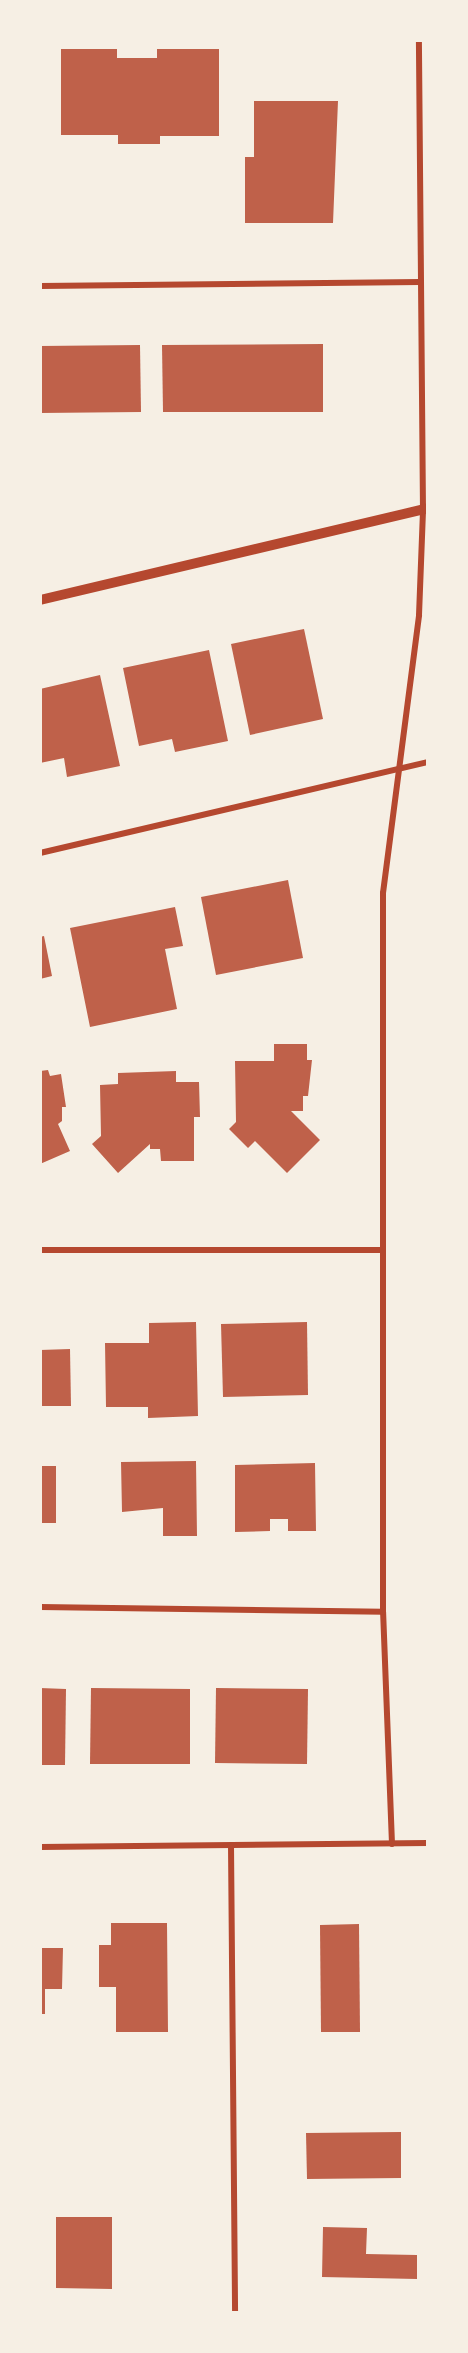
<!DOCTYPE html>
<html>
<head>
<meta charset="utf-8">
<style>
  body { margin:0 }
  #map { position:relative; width:468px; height:2353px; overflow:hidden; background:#f6efe4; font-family:Karla,sans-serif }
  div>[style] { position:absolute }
  .building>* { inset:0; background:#bf614a }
  .minor>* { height:6px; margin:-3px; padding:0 3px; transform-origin:3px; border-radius:3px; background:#b5482f }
  .tertiary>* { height:10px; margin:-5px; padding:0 5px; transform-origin:5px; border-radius:5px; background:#b5482f }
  span { translate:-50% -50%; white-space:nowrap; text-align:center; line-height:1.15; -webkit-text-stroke:5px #f6efe4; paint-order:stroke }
  .frame { position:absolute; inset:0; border:42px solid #f6efe4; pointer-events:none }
</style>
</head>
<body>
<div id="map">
  <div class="building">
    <div style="clip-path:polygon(61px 49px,117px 49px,117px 58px,157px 58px,157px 49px,219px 49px,219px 136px,160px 136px,160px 144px,118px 144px,118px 135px,61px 135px)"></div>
    <div style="clip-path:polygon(254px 101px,338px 101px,333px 223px,245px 223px,245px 157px,254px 157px)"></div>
    <div style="clip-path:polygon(323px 344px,323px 412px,163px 412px,162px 345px)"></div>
    <div style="clip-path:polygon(140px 345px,141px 412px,40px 413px,40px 346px)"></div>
    <div style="clip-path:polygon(304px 629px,323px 719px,250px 735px,231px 644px)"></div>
    <div style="clip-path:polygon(209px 650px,228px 741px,175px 752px,172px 739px,139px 746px,123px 668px)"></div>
    <div style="clip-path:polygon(100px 675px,120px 766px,67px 777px,64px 758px,40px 763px,40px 689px)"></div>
    <div style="clip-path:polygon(288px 880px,303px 958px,216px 975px,201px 897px)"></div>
    <div style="clip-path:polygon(175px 907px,183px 946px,165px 949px,177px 1009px,90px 1027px,70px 928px)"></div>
    <div style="clip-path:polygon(44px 936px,52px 976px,40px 979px,40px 937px)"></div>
    <div style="clip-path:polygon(274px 1044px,307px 1044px,307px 1060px,312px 1060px,308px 1096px,303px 1096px,303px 1111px,291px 1111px,320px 1140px,287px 1173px,255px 1141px,248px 1148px,229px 1129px,236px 1122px,235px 1061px,274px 1061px)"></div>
    <div style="clip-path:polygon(48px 1070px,50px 1076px,61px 1074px,66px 1107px,62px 1107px,62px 1121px,58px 1124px,70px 1151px,40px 1164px,40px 1071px)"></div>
    <div style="clip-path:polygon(176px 1071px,176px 1082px,199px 1082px,200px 1117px,194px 1117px,194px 1161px,161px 1161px,160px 1149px,150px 1149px,150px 1144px,118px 1173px,92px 1144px,101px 1136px,100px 1085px,118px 1084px,118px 1073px)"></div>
    <div style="clip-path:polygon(196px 1322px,198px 1416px,148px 1418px,148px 1407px,106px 1407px,105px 1343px,149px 1343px,149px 1323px)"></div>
    <div style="clip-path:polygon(307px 1322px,308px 1395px,223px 1397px,221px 1324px)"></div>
    <div style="clip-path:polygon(70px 1349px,71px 1406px,40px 1406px,40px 1350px)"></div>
    <div style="clip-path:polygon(196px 1461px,197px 1536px,163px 1536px,163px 1508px,122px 1512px,121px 1462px)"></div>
    <div style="clip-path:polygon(315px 1463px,316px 1531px,288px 1531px,288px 1519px,270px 1519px,270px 1531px,235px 1532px,235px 1465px)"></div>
    <div style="clip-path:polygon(40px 1466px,56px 1466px,56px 1523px,40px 1523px)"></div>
    <div style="clip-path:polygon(40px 1688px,66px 1689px,65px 1765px,40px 1765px)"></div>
    <div style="clip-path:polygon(91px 1688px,190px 1689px,190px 1764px,90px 1764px)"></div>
    <div style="clip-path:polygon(216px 1688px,308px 1689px,307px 1764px,215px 1763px)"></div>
    <div style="clip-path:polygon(111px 1923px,167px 1923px,168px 2032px,116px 2032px,116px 1987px,99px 1987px,99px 1945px,111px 1945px)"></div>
    <div style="clip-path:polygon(359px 1924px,360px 2032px,321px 2032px,320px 1925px)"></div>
    <div style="clip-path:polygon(40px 1948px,63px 1948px,62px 1989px,45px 1989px,45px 2014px,40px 2014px)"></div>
    <div style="clip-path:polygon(401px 2132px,401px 2178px,307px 2179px,306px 2133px)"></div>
    <div style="clip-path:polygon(56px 2217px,112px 2217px,112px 2289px,56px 2288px)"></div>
    <div style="clip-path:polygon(323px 2227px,367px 2228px,366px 2254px,417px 2255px,417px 2279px,322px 2277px)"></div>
  </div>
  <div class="minor">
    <div style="left:40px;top:286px;width:380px;rotate:-0.6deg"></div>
    <div style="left:40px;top:853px;width:399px;rotate:-13.2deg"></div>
    <div style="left:40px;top:1250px;width:343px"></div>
    <div style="left:40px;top:1607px;width:343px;rotate:0.8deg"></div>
    <div style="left:392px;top:1844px;width:232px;rotate:-92.2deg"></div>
    <div style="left:383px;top:1612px;width:719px;rotate:-90deg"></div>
    <div style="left:383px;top:893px;width:280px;rotate:-82.6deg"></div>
    <div style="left:419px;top:615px;width:105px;rotate:-87.8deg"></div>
    <div style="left:423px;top:510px;width:470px;rotate:-90.5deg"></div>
    <div style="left:231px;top:1845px;width:467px;rotate:89.5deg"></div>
    <div style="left:40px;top:1847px;width:388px;rotate:-0.6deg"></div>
  </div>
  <div class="tertiary">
    <div style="left:40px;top:600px;width:399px;rotate:-13.3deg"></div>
  </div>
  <div class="frame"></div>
</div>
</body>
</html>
